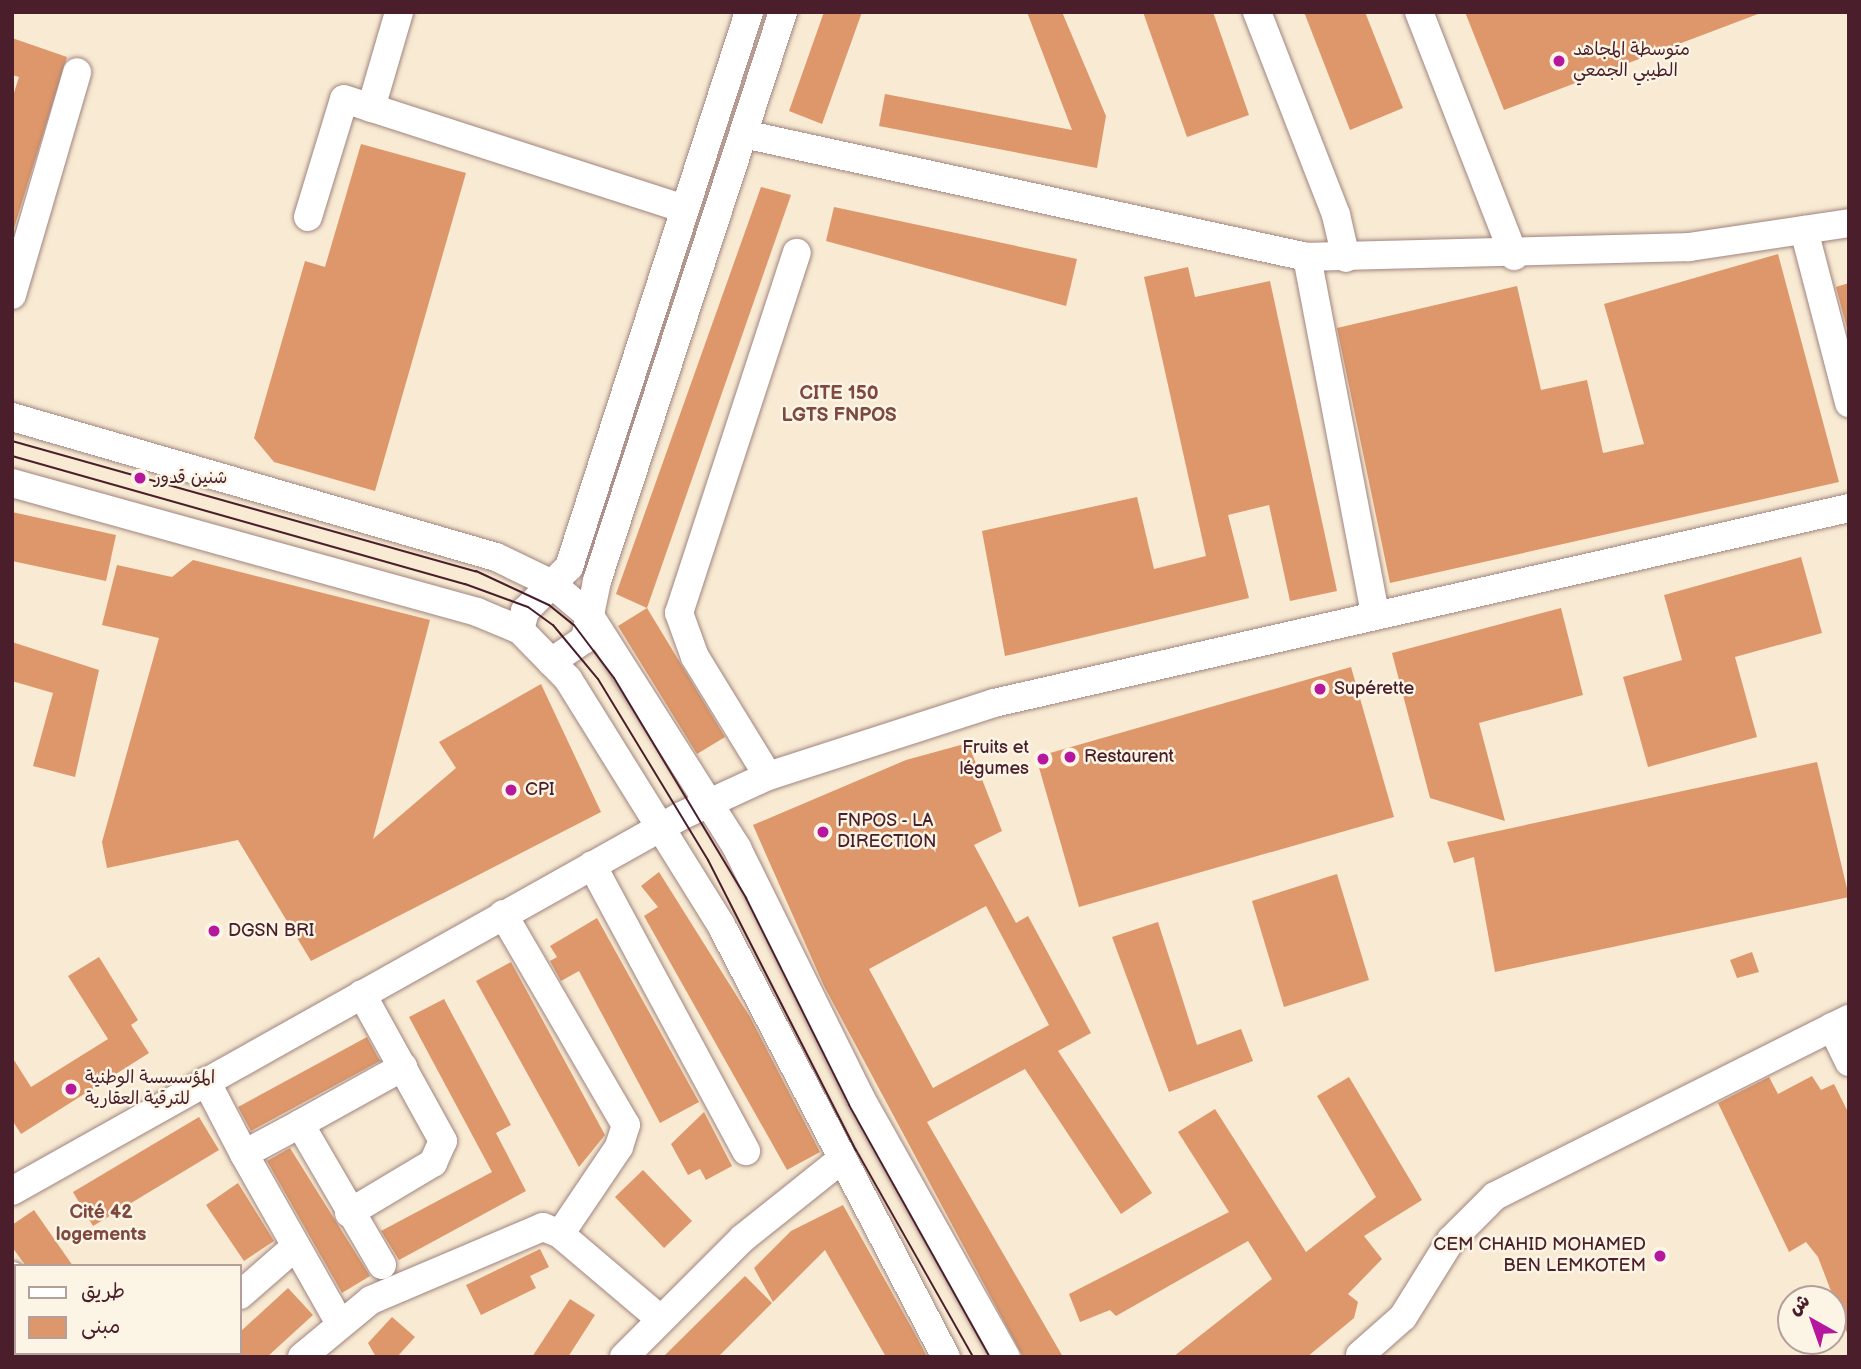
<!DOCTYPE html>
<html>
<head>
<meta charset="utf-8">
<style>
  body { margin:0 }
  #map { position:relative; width:1861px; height:1369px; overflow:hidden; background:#f8ead3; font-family:"Balsamiq Sans","Playpen Sans Arabic",sans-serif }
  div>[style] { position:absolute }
  .building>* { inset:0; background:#de976a }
  .roads { filter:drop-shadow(0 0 2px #a1847f) drop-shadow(0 0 2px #a1847f) }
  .minor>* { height:28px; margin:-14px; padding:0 14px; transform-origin:14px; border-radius:14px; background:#fff }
  .tram>* { height:2px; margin:-1px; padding:0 1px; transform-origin:1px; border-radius:1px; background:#4a1f2b }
  .dots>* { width:19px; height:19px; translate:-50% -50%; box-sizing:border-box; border:4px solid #fcf5e5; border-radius:50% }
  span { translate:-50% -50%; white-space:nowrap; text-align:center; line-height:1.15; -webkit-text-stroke:5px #fcf5e5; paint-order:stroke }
  .poi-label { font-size:18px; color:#4a1f2b }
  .left { translate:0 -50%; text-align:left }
  .right { translate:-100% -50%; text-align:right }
  .neighbourhood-label { font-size:19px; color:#7e4941; font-weight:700 }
  .frame { position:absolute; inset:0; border:14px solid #4a1f2b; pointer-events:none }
  .legend { position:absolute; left:14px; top:1264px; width:228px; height:91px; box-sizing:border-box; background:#fcf5e5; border:2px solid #b59f9b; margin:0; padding:9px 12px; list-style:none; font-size:21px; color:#4a1f2b }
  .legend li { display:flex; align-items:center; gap:14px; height:35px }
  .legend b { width:35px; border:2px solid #b59f9b }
  .north { position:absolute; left:1777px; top:1285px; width:70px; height:70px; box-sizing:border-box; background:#fcf5e5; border:2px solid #b59f9b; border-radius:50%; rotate:320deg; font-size:19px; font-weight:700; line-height:28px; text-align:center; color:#4a1f2b }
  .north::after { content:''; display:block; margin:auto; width:24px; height:32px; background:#b5179e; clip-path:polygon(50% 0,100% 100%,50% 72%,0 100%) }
</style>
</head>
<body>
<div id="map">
  <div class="building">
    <div style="clip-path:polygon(824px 12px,862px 12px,822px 124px,789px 111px)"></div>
    <div style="clip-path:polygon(1027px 12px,1062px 12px,1106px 116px,1097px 168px,879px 126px,885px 94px,1072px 130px)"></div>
    <div style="clip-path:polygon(1143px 12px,1213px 12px,1249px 115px,1187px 137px)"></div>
    <div style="clip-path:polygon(1304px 12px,1365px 12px,1403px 108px,1350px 130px)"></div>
    <div style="clip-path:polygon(1465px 12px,1758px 12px,1758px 14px,1504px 110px)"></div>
    <div style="clip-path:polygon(12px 38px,67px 57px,14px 228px,12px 99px,19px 77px,12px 75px)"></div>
    <div style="clip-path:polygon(361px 144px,466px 173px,375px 491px,274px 462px,254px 438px,305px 261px,325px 267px)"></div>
    <div style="clip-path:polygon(761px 187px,791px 195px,647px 608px,616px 594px)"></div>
    <div style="clip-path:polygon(834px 207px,1077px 259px,1066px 306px,826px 241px)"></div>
    <div style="clip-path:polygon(1778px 254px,1839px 482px,1390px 583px,1337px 328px,1517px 286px,1541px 390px,1587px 380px,1603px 453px,1644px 444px,1604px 304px)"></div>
    <div style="clip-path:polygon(1188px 267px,1195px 297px,1270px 281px,1337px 591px,1290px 601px,1269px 505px,1228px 515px,1249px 598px,1005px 656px,982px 531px,1137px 497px,1154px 569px,1206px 556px,1144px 277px)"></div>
    <div style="clip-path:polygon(1849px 283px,1849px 336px,1836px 287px)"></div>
    <div style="clip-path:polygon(12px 512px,116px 535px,106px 581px,12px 561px)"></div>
    <div style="clip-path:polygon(1801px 557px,1822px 633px,1735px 657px,1757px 737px,1648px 767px,1623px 677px,1682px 660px,1664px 595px)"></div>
    <div style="clip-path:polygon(193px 560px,430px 620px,373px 839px,456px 768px,439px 742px,541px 684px,601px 812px,311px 961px,238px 840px,107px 868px,102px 842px,159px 638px,102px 625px,117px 565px,172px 577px)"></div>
    <div style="clip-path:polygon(647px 608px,725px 737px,697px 754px,618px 626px)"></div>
    <div style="clip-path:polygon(1561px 608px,1583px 695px,1479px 723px,1505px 821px,1430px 798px,1392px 653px)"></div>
    <div style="clip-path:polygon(12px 642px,99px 670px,75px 777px,33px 766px,53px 693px,12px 681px)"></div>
    <div style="clip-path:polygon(1351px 667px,1394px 817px,1079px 907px,1036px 757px)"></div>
    <div style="clip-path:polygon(evenodd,968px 743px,1002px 831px,974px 845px,1016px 923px,1028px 916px,1091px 1033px,1058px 1051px,1152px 1193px,1121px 1214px,1025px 1069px,927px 1122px,1063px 1357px,1023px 1357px,824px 986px,753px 825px,906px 760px,968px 743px,986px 906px,1049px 1025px,933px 1088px,869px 969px,986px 906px)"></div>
    <div style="clip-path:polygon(1817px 762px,1849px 897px,1495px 972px,1474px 857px,1454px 863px,1447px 842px)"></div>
    <div style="clip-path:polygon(659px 872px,750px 1017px,820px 1152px,787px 1170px,644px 916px,658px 907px,641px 886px)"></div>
    <div style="clip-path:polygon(1337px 874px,1369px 980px,1284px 1007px,1252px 901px)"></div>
    <div style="clip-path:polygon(597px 918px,699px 1102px,660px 1123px,579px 971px,561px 981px,550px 961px,557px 957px,550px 946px)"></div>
    <div style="clip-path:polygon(1158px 922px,1197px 1045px,1241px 1029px,1253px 1061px,1169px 1092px,1112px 937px)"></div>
    <div style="clip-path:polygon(1752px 952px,1759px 972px,1737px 978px,1730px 960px)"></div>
    <div style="clip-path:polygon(99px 957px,138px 1020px,131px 1025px,149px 1053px,21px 1134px,12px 1120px,12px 1057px,31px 1087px,108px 1039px,68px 976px)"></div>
    <div style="clip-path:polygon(511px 962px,605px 1135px,579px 1167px,476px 981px)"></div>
    <div style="clip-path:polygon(444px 999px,511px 1125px,496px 1133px,526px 1191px,399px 1260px,381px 1231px,492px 1172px,409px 1017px)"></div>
    <div style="clip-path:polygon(367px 1037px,380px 1061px,251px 1131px,238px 1107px)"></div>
    <div style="clip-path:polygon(1812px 1076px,1821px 1090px,1834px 1084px,1849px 1114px,1847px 1333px,1818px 1257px,1806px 1242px,1789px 1252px,1718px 1103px,1769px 1077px,1778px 1094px)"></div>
    <div style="clip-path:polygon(1349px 1077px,1422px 1200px,1364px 1236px,1382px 1259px,1348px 1294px,1358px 1302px,1354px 1318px,1307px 1357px,1173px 1357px,1272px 1279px,1248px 1241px,1116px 1316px,1110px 1310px,1080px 1322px,1069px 1294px,1229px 1212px,1178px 1132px,1215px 1109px,1306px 1252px,1376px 1197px,1317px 1096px)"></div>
    <div style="clip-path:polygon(704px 1112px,732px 1166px,706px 1180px,700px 1169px,688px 1175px,671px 1144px)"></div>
    <div style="clip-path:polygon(199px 1117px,219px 1150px,93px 1226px,73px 1192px)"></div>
    <div style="clip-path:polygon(290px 1148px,370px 1276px,342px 1293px,267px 1161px)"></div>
    <div style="clip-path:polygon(643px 1170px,692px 1221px,664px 1248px,615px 1197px)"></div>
    <div style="clip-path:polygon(238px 1183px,274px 1241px,244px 1261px,206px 1205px)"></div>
    <div style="clip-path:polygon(843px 1205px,914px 1332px,927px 1357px,886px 1357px,825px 1250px,773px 1302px,754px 1268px,791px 1231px)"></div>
    <div style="clip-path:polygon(34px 1210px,73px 1266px,26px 1266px,12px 1247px,12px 1225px)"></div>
    <div style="clip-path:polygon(540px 1249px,549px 1267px,530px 1276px,536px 1288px,481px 1315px,466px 1285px)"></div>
    <div style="clip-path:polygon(745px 1276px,772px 1303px,718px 1357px,663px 1357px)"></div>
    <div style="clip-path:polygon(288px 1288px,313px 1315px,267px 1357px,240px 1357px,240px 1332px)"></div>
    <div style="clip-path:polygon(570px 1299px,595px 1315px,568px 1357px,532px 1357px)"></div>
    <div style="clip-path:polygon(392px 1317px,415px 1337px,397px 1357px,376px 1357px,368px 1343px)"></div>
  </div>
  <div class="roads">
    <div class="minor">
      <div style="left:1257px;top:12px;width:218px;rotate:68.7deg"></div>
      <div style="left:1336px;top:215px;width:44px;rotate:76.9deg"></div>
      <div style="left:1419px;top:12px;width:262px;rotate:68.7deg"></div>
      <div style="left:371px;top:108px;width:100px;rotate:-73.7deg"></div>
      <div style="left:748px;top:135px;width:572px;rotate:12.31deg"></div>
      <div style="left:1307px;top:257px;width:382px;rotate:-1.5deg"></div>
      <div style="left:1689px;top:247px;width:162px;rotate:-8.5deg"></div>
      <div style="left:308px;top:217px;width:123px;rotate:-73deg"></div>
      <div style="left:344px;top:99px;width:358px;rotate:17.9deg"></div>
      <div style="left:1804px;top:230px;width:179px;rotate:75.4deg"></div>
      <div style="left:1307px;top:257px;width:364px;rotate:79.2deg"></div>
      <div style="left:12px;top:295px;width:232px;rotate:-73.7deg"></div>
      <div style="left:12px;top:417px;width:504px;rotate:16.13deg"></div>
      <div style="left:496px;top:557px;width:62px;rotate:25.7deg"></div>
      <div style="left:552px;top:584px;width:50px;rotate:40.1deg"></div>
      <div style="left:590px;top:616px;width:275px;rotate:57.6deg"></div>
      <div style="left:737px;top:848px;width:278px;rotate:63.7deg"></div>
      <div style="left:860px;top:1097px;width:298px;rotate:60.7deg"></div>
      <div style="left:12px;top:483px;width:483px;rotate:15.5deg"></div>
      <div style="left:477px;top:612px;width:47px;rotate:22.7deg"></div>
      <div style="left:520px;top:630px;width:69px;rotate:45.6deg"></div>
      <div style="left:568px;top:679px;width:290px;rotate:58.1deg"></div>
      <div style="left:721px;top:925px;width:487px;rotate:62.5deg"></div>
      <div style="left:520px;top:630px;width:20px;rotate:-75deg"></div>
      <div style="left:525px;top:611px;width:62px;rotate:-45deg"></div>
      <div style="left:569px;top:567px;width:583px;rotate:-72.03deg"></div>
      <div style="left:551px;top:662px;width:41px;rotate:-34.1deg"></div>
      <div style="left:585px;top:639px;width:59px;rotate:-78.3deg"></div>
      <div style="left:597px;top:581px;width:599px;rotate:-71.9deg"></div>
      <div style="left:768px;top:776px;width:140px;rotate:-121.5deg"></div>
      <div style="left:695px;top:657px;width:47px;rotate:-110deg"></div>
      <div style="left:679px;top:613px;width:379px;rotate:-71.9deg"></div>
      <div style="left:592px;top:865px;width:325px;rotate:61.7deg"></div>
      <div style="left:503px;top:914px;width:244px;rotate:59.8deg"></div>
      <div style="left:626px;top:1125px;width:23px;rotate:108deg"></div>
      <div style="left:619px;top:1147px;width:105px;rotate:124.1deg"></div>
      <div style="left:1832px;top:1027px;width:39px;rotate:64deg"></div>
      <div style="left:206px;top:1081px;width:82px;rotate:62.5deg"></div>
      <div style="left:244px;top:1154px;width:64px;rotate:-28.2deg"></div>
      <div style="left:300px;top:1124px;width:163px;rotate:59.8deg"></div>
      <div style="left:300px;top:1124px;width:118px;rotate:-29deg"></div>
      <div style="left:244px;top:1154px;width:193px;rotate:60.5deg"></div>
      <div style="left:12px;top:1191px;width:767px;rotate:-29.27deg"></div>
      <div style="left:681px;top:816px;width:96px;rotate:-24.7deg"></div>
      <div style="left:768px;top:776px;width:237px;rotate:-17.9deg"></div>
      <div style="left:994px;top:703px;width:877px;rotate:-12.85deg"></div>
      <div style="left:349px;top:1213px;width:98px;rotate:-30.8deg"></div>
      <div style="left:433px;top:1163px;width:24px;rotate:-66deg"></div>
      <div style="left:443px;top:1141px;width:168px;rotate:-118.9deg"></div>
      <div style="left:12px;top:1276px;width:6px;rotate:51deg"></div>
      <div style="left:240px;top:1295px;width:73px;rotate:-41.1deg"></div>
      <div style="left:71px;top:1353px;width:5px;rotate:53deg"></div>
      <div style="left:1360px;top:1355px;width:57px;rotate:-41.5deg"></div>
      <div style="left:1403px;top:1317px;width:91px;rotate:-58.1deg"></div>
      <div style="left:1451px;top:1240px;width:62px;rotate:-45deg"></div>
      <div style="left:1495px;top:1196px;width:396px;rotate:-26.6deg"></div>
      <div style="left:181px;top:1357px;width:5px;rotate:-53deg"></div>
      <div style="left:302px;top:1357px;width:89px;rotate:-39.6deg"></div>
      <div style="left:371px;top:1300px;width:187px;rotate:-23deg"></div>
      <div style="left:543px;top:1227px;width:18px;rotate:22deg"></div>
      <div style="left:560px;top:1234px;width:130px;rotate:40.3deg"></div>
      <div style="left:624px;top:1357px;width:168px;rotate:-45deg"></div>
      <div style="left:743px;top:1238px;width:127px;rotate:-38.6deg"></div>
    </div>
  </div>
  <div class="tram">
    <div style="left:12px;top:441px;width:482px;rotate:15.7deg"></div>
    <div style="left:476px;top:571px;width:81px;rotate:25deg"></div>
    <div style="left:549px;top:605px;width:32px;rotate:39deg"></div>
    <div style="left:574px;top:625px;width:66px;rotate:53deg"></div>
    <div style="left:614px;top:678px;width:257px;rotate:59deg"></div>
    <div style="left:746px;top:898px;width:231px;rotate:63.5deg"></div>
    <div style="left:849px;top:1105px;width:289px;rotate:60.8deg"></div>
    <div style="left:12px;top:456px;width:471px;rotate:15.8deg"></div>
    <div style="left:465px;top:584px;width:67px;rotate:20.1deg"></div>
    <div style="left:528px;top:607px;width:31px;rotate:36deg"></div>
    <div style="left:553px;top:625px;width:70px;rotate:50.2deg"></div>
    <div style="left:598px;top:679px;width:212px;rotate:58.7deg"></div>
    <div style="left:708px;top:860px;width:326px;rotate:63deg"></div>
    <div style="left:856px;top:1150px;width:238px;rotate:60.5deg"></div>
  </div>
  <div class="dots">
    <div style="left:1559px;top:61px;background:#b5179e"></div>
    <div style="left:140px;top:478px;background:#b5179e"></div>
    <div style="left:1320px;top:689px;background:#b5179e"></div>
    <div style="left:1070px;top:757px;background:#b5179e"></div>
    <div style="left:1043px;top:759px;background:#b5179e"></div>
    <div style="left:511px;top:790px;background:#b5179e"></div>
    <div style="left:823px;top:832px;background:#b5179e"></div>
    <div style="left:214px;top:931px;background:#b5179e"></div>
    <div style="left:71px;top:1089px;background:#b5179e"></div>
    <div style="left:1660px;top:1256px;background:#b5179e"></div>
  </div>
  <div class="poi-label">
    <span class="left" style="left:1573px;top:61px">متوسطة المجاهد<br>الطيبي الجمعي</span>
    <span class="left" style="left:154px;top:478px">شنين قدور</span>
    <span class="left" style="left:1334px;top:689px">Supérette</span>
    <span class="right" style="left:1029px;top:759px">Fruits et<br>légumes</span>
    <span class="left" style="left:1084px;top:757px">Restaurent</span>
    <span class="left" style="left:525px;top:790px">CPI</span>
    <span class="left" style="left:837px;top:832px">FNPOS - LA<br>DIRECTION</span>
    <span class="left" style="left:228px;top:931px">DGSN BRI</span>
    <span class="left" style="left:85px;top:1089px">المؤسسسة الوطنية<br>للترقية العقارية</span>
    <span class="right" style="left:1646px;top:1256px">CEM CHAHID MOHAMED<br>BEN LEMKOTEM</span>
  </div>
  <div class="neighbourhood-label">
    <span style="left:839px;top:405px">CITE 150<br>LGTS FNPOS</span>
    <span style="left:101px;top:1224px">Cité 42<br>logements</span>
  </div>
  <div class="frame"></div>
  <ul class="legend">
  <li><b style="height:9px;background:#fff"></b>طريق</li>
  <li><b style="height:19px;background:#de976a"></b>مبنى</li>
  </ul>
  <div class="north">ش</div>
</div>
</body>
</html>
